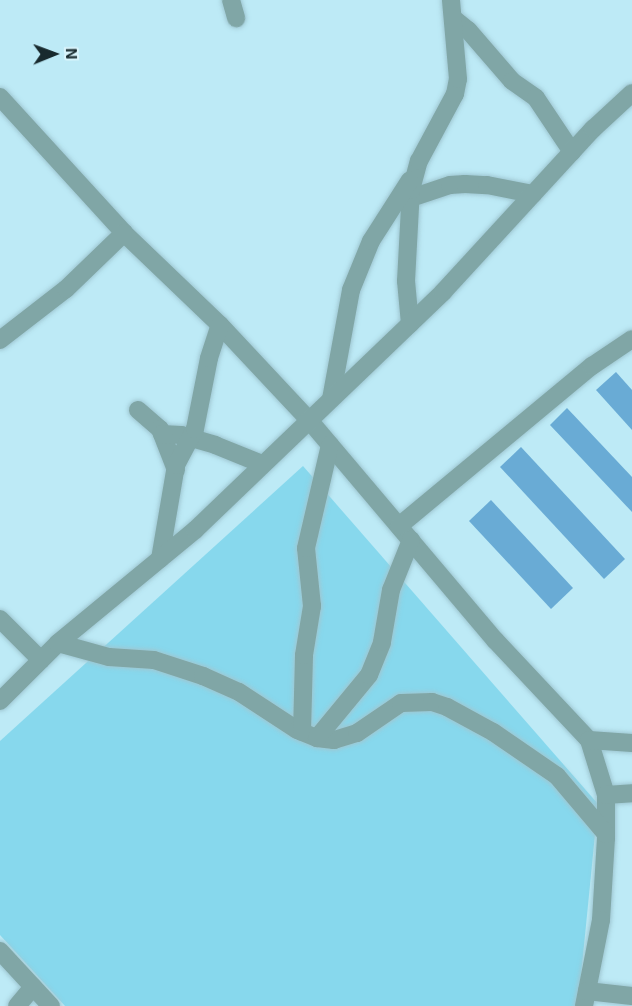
<!DOCTYPE html>
<html>
<head>
<meta charset="utf-8">
<style>
  body { margin:0 }
  #map { position:relative; width:632px; height:1006px; overflow:hidden; background:#bdeaf6; font-family:"Exo 2",sans-serif }
  div>[style] { position:absolute }
  .green>* { inset:0; background:#87d8ed }
  .building>* { inset:0; background:#69abd5 }
  .roads { filter:drop-shadow(0 0 2px #9fc7d2) drop-shadow(0 0 2px #9fc7d2) }
  .minor>* { height:18px; margin:-9px; padding:0 9px; transform-origin:9px; border-radius:9px; background:#80a6a6 }
  span { translate:-50% -50%; white-space:nowrap; text-align:center; line-height:1.15; -webkit-text-stroke:4.5px #d9f4fb; paint-order:stroke }
  .north { position:absolute; left:24px; top:24px; width:60px; height:60px; -webkit-text-stroke:4px #d9f4fb; paint-order:stroke; rotate:89deg; font-size:16px; font-weight:700; line-height:24px; text-align:center; color:#182a2e }
  .north::after { content:''; display:block; margin:auto; width:21px; height:27px; background:#182a2e; clip-path:polygon(50% 0,100% 100%,50% 72%,0 100%) }
</style>
</head>
<body>
<div id="map">
  <div class="green">
    <div style="clip-path:polygon(303px 466px,598px 804px,578px 1006px,65px 1006px,0 935px,0 741px)"></div>
  </div>
  <div class="building">
    <div style="clip-path:polygon(616px 372px,632px 390px,632px 430px,596px 390px)"></div>
    <div style="clip-path:polygon(567px 408px,632px 477px,632px 512px,550px 425px)"></div>
    <div style="clip-path:polygon(521px 447px,625px 559px,604px 579px,500px 467px)"></div>
    <div style="clip-path:polygon(491px 500px,573px 588px,551px 609px,469px 521px)"></div>
  </div>
  <div class="roads">
    <div class="minor">
      <div style="left:231px;top:0;width:19px;rotate:74deg"></div>
      <div style="left:453px;top:18px;width:19px;rotate:39deg"></div>
      <div style="left:468px;top:30px;width:67px;rotate:49.2deg"></div>
      <div style="left:512px;top:81px;width:29px;rotate:35deg"></div>
      <div style="left:536px;top:98px;width:65px;rotate:56.3deg"></div>
      <div style="left:0;top:97px;width:184px;rotate:47.6deg"></div>
      <div style="left:124px;top:233px;width:133px;rotate:43.8deg"></div>
      <div style="left:220px;top:325px;width:130px;rotate:46.9deg"></div>
      <div style="left:309px;top:420px;width:288px;rotate:49.8deg"></div>
      <div style="left:495px;top:640px;width:137px;rotate:46.8deg"></div>
      <div style="left:589px;top:740px;width:58px;rotate:72.8deg"></div>
      <div style="left:606px;top:795px;width:43px;rotate:90deg"></div>
      <div style="left:606px;top:838px;width:82px;rotate:93.5deg"></div>
      <div style="left:601px;top:920px;width:88px;rotate:101.2deg"></div>
      <div style="left:411px;top:198px;width:41px;rotate:-18.4deg"></div>
      <div style="left:450px;top:185px;width:15px;rotate:-4deg"></div>
      <div style="left:465px;top:184px;width:22px;rotate:3deg"></div>
      <div style="left:487px;top:185px;width:47px;rotate:11.1deg"></div>
      <div style="left:410px;top:324px;width:43px;rotate:-95.3deg"></div>
      <div style="left:406px;top:281px;width:91px;rotate:-86.9deg"></div>
      <div style="left:411px;top:190px;width:30px;rotate:-75deg"></div>
      <div style="left:419px;top:161px;width:76px;rotate:-61.8deg"></div>
      <div style="left:455px;top:94px;width:15px;rotate:-79deg"></div>
      <div style="left:458px;top:79px;width:79px;rotate:-95.1deg"></div>
      <div style="left:0;top:340px;width:83px;rotate:-37.7deg"></div>
      <div style="left:66px;top:289px;width:81px;rotate:-44deg"></div>
      <div style="left:331px;top:399px;width:111px;rotate:-79.6deg"></div>
      <div style="left:351px;top:290px;width:53px;rotate:-67.8deg"></div>
      <div style="left:371px;top:241px;width:72px;rotate:-57.4deg"></div>
      <div style="left:138px;top:410px;width:29px;rotate:41deg"></div>
      <div style="left:160px;top:429px;width:44px;rotate:68.7deg"></div>
      <div style="left:162px;top:434px;width:19px;rotate:3deg"></div>
      <div style="left:181px;top:435px;width:35px;rotate:16deg"></div>
      <div style="left:215px;top:445px;width:51px;rotate:22deg"></div>
      <div style="left:399px;top:526px;width:251px;rotate:-39.7deg"></div>
      <div style="left:592px;top:366px;width:48px;rotate:-34deg"></div>
      <div style="left:160px;top:559px;width:95px;rotate:-80.3deg"></div>
      <div style="left:176px;top:465px;width:41px;rotate:-62.2deg"></div>
      <div style="left:195px;top:429px;width:72px;rotate:-78.8deg"></div>
      <div style="left:209px;top:358px;width:35px;rotate:-72deg"></div>
      <div style="left:0;top:619px;width:58px;rotate:45deg"></div>
      <div style="left:58px;top:643px;width:53px;rotate:15.4deg"></div>
      <div style="left:109px;top:657px;width:45px;rotate:3.8deg"></div>
      <div style="left:154px;top:660px;width:52px;rotate:18.1deg"></div>
      <div style="left:203px;top:676px;width:39px;rotate:24deg"></div>
      <div style="left:239px;top:692px;width:69px;rotate:33.2deg"></div>
      <div style="left:297px;top:730px;width:22px;rotate:22deg"></div>
      <div style="left:317px;top:738px;width:17px;rotate:7deg"></div>
      <div style="left:334px;top:740px;width:24px;rotate:-17deg"></div>
      <div style="left:357px;top:733px;width:53px;rotate:-34.3deg"></div>
      <div style="left:401px;top:703px;width:31px;rotate:-2deg"></div>
      <div style="left:432px;top:702px;width:16px;rotate:18deg"></div>
      <div style="left:447px;top:707px;width:52px;rotate:28.5deg"></div>
      <div style="left:493px;top:732px;width:78px;rotate:34.5deg"></div>
      <div style="left:557px;top:776px;width:76px;rotate:49.8deg"></div>
      <div style="left:0;top:701px;width:82px;rotate:-45deg"></div>
      <div style="left:58px;top:643px;width:178px;rotate:-39.5deg"></div>
      <div style="left:195px;top:530px;width:344px;rotate:-43.8deg"></div>
      <div style="left:443px;top:292px;width:222px;rotate:-47.4deg"></div>
      <div style="left:593px;top:129px;width:53px;rotate:-42.7deg"></div>
      <div style="left:302px;top:732px;width:77px;rotate:-88.5deg"></div>
      <div style="left:304px;top:655px;width:50px;rotate:-80.7deg"></div>
      <div style="left:312px;top:606px;width:58px;rotate:-95.9deg"></div>
      <div style="left:306px;top:548px;width:106px;rotate:-76.9deg"></div>
      <div style="left:317px;top:738px;width:82px;rotate:-50.5deg"></div>
      <div style="left:369px;top:675px;width:35px;rotate:-68deg"></div>
      <div style="left:382px;top:642px;width:53px;rotate:-80.2deg"></div>
      <div style="left:391px;top:590px;width:54px;rotate:-68.2deg"></div>
      <div style="left:589px;top:740px;width:43px;rotate:4deg"></div>
      <div style="left:606px;top:795px;width:26px;rotate:-4deg"></div>
      <div style="left:0;top:951px;width:75px;rotate:47.2deg"></div>
      <div style="left:587px;top:991px;width:45px;rotate:6.3deg"></div>
      <div style="left:17px;top:1006px;width:25px;rotate:-50deg"></div>
    </div>
  </div>
  <div class="north">N</div>
</div>
</body>
</html>
